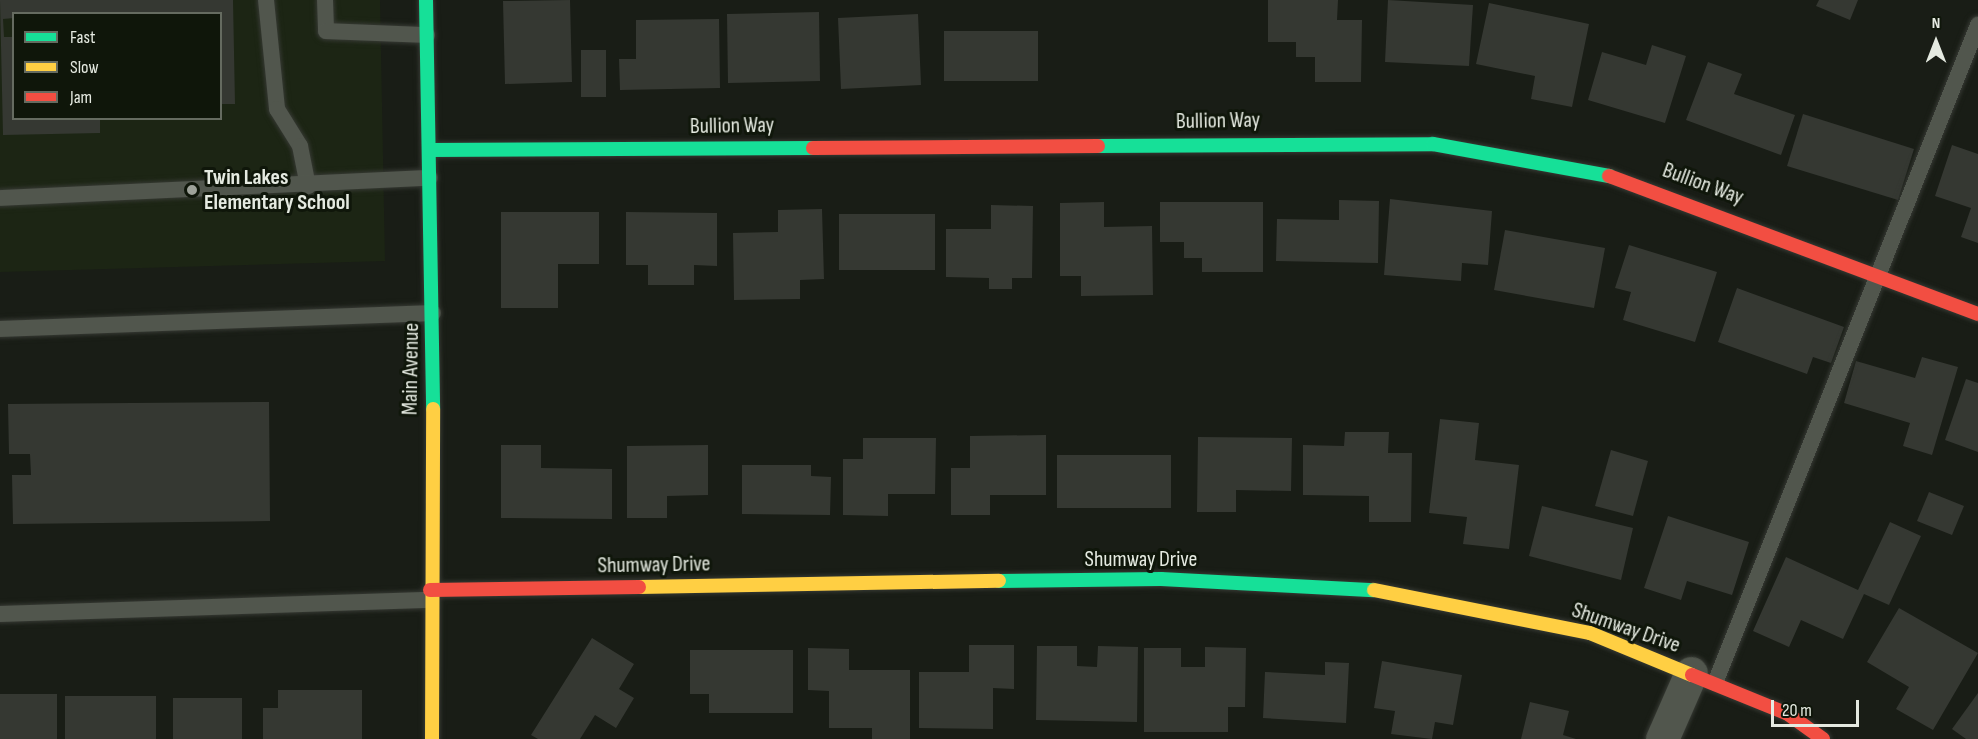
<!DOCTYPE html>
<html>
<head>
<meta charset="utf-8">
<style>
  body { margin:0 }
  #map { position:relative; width:1978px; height:739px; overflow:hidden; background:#191d16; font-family:"Sofia Sans Condensed",sans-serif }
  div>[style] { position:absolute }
  .built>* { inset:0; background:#1c2514 }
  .building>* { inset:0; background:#353832 }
  .roads { filter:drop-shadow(0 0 2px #363933) drop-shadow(0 0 2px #363933) }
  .lane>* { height:16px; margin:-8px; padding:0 8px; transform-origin:8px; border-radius:8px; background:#51564d }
  .street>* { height:33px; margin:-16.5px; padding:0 16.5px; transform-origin:16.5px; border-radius:16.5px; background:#51564d }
  .fast>* { height:14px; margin:-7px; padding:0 7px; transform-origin:7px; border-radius:7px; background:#16e098 }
  .slow>* { height:14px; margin:-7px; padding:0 7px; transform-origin:7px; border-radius:7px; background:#ffcf43 }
  .jam>* { height:14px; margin:-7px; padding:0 7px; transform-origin:7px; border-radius:7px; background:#f24e42 }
  .dots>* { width:16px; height:16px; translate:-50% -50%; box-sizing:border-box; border:3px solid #0f160a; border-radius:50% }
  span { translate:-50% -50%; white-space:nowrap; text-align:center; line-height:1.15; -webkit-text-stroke:6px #0f160a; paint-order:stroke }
  .street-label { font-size:22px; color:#e5eae1 }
  .poi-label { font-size:22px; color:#e5eae1; font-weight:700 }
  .left { translate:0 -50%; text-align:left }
  .legend { position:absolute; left:12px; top:12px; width:210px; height:108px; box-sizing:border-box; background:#0f160a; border:2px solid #656b60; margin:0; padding:8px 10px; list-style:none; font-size:18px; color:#e5eae1 }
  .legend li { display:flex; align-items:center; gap:12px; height:30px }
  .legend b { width:30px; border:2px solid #656b60 }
  .north { position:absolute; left:1906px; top:12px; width:60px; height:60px; -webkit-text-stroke:4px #0f160a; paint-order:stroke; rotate:0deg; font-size:16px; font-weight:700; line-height:24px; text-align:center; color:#e5eae1 }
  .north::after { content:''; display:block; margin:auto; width:21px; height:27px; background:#e5eae1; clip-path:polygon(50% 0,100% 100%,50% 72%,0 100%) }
  .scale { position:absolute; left:1771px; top:700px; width:88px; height:27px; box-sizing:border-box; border:3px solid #e5eae1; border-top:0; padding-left:8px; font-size:18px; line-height:21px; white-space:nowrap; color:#e5eae1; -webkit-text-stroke:4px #0f160a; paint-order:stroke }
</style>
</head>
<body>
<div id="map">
  <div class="built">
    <div style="clip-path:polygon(evenodd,0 0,380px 0,385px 261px,0 272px,0 0,14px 14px,220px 14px,220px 118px,14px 118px,14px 14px)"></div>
  </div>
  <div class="building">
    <div style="clip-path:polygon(0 0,233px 0,235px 104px,220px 104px,220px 14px,14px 14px,14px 18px,3px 19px,4px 37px,14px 37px,14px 118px,100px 118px,100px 133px,3px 135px)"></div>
    <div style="clip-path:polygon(570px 0,572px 82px,505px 84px,503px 1px)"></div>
    <div style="clip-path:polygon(1268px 0,1338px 0,1337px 20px,1362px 20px,1361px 82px,1315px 82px,1315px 57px,1296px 57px,1296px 42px,1268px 42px)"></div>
    <div style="clip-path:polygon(1388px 0,1473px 5px,1469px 66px,1385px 62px)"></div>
    <div style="clip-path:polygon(1819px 0,1858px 0,1850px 20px,1816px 6px)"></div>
    <div style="clip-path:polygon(1489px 3px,1589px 24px,1572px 107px,1531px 99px,1535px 76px,1476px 64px)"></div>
    <div style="clip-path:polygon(819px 12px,820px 81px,728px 83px,727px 14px)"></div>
    <div style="clip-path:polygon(918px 14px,921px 85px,841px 89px,838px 18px)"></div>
    <div style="clip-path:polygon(719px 19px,720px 88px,620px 90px,619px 59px,636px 59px,636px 20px)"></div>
    <div style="clip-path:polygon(944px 31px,1038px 31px,1038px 81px,944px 81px)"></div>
    <div style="clip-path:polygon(1652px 45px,1686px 56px,1665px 123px,1588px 100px,1602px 52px,1646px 65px)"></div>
    <div style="clip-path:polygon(581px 50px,606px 50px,606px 97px,581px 97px)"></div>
    <div style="clip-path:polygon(1708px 62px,1742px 74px,1734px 94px,1795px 115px,1781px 155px,1686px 120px)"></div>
    <div style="clip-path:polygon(1803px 114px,1914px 149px,1898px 200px,1787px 166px)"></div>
    <div style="clip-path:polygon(1952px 145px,1978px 154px,1978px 243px,1961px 237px,1971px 208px,1935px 196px)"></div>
    <div style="clip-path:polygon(1390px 199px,1492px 211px,1488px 265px,1462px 263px,1461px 281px,1384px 275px)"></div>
    <div style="clip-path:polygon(1339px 200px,1379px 201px,1378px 263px,1276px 261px,1277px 219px,1339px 220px)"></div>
    <div style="clip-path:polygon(1104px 202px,1104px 227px,1152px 226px,1153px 295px,1081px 296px,1081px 276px,1060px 276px,1060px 203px)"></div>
    <div style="clip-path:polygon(1160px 202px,1263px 202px,1263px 272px,1202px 272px,1202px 258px,1184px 258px,1184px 242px,1160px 242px)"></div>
    <div style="clip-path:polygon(991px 205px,1033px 206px,1032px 278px,1012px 278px,1012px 289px,989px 289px,989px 278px,946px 277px,946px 229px,991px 229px)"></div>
    <div style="clip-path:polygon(822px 209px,824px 279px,800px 280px,800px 299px,734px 300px,733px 233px,778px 232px,778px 210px)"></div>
    <div style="clip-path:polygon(501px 212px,599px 212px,599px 264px,558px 264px,558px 308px,501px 308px)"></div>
    <div style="clip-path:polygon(626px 212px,717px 213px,717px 266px,694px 265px,694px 285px,648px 285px,648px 265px,626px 265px)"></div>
    <div style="clip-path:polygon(839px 214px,935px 214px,935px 270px,839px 270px)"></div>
    <div style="clip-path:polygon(1505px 230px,1605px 248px,1594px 308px,1494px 290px)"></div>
    <div style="clip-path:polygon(1629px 245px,1717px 272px,1695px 342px,1623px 320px,1631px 292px,1615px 288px)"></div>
    <div style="clip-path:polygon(1737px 288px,1844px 327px,1831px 363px,1813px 357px,1807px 374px,1718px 342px)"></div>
    <div style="clip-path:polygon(1922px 357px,1958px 367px,1932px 455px,1903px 446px,1910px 423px,1844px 403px,1856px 361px,1915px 378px)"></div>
    <div style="clip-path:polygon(1966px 379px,1978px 383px,1978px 452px,1945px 440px)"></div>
    <div style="clip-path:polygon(269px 402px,270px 521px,13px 524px,12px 475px,31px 475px,30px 454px,9px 454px,8px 404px)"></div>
    <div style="clip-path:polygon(1440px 419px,1479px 423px,1475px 460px,1519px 465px,1509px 549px,1463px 544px,1467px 517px,1429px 513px)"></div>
    <div style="clip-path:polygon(1345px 432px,1389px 432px,1388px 453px,1412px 453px,1411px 522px,1369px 522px,1369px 496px,1303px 495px,1303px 445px,1344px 446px)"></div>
    <div style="clip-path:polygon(1046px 435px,1046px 495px,990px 495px,990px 515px,951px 515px,951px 468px,970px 468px,970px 436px)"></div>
    <div style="clip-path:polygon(1198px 437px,1292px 438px,1291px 491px,1236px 490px,1236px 512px,1197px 512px)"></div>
    <div style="clip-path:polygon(863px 438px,936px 438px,935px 494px,888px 494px,888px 516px,843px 515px,843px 459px,863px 459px)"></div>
    <div style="clip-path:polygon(501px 445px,541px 445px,541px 468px,612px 469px,612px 519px,501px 518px)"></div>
    <div style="clip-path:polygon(708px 445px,708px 495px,667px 496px,667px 518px,627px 518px,627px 446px)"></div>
    <div style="clip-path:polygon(1611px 450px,1648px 461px,1633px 516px,1595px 506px)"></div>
    <div style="clip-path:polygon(1057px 455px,1171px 455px,1171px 508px,1057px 508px)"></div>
    <div style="clip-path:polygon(742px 465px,811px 465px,811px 476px,831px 477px,830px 515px,742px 514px)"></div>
    <div style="clip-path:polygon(1929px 492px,1964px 506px,1952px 535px,1917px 521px)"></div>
    <div style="clip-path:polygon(1542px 506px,1633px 528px,1621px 580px,1529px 556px)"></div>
    <div style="clip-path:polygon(1668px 516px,1749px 542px,1732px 595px,1687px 581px,1681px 600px,1644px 588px)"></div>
    <div style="clip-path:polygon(1890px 522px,1921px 536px,1889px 605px,1864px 594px,1843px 639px,1801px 620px,1789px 647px,1753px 631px,1786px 557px,1858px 590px)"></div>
    <div style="clip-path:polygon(1899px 608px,1978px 653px,1933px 730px,1896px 709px,1909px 687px,1867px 662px)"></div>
    <div style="clip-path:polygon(592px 638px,634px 664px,619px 689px,634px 698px,616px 728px,595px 715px,580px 739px,538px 739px,531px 735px)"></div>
    <div style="clip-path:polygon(969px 645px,1014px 645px,1014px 689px,993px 688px,993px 729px,919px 728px,919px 672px,969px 672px)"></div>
    <div style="clip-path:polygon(1037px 646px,1077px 646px,1077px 666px,1097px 667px,1098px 646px,1138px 647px,1137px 722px,1036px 720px)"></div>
    <div style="clip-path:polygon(1205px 647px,1246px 648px,1245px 707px,1228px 707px,1228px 732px,1144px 732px,1144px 648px,1181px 648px,1181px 667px,1205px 667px)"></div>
    <div style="clip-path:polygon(808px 648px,849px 649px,849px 670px,910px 670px,910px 739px,872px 739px,872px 728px,829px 728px,829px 691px,808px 690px)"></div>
    <div style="clip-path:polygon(690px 650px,793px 650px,793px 713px,709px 713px,709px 694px,690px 694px)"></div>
    <div style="clip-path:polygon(1382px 661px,1462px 675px,1453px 725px,1435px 722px,1432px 739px,1391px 734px,1395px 711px,1374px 708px)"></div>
    <div style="clip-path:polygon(1325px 662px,1349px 663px,1346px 723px,1263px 718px,1265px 672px,1325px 675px)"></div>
    <div style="clip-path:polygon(278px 690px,362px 690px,362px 739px,263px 739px,263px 708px,278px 708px)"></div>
    <div style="clip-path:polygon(1978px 693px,1978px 739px,1966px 739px,1952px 729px)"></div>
    <div style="clip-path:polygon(0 694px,57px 694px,57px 739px,0 739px)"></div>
    <div style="clip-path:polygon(65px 696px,156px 696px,156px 739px,65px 739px)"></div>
    <div style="clip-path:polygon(173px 698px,242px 698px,242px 739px,173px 739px)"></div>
    <div style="clip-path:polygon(1530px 702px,1569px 711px,1563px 735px,1576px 739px,1521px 739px)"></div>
  </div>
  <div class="roads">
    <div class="lane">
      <div style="left:266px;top:0;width:110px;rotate:84.2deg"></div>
      <div style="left:277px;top:109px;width:44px;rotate:58.1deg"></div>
      <div style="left:300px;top:146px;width:41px;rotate:78.7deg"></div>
      <div style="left:325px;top:0;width:31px;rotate:88deg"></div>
      <div style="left:326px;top:31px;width:101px;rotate:2.3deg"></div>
      <div style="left:0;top:198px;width:430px;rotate:-2.7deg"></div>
      <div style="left:0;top:329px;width:433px;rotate:-2.1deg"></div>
      <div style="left:0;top:614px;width:431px;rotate:-1.9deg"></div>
      <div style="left:1715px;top:683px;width:709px;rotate:-68.21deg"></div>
    </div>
    <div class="street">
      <div style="left:1662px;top:739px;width:72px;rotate:-66.3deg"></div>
    </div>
    <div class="fast">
      <div style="left:426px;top:0;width:409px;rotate:89deg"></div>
      <div style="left:1098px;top:146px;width:335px;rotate:-0.3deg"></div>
      <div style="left:1433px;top:144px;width:179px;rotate:10.3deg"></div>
      <div style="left:429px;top:150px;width:384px;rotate:-0.3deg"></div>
      <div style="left:999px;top:581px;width:162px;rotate:-0.7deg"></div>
      <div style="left:1161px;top:579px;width:213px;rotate:3deg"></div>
    </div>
    <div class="slow">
      <div style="left:639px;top:587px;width:360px;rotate:-1deg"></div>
      <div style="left:1374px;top:590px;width:220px;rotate:11.3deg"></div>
      <div style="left:1590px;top:633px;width:110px;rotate:22.4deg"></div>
      <div style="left:432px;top:739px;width:330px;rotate:-89.8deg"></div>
    </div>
    <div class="jam">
      <div style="left:813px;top:148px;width:285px;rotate:-0.4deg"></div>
      <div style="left:1609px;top:176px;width:394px;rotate:20.5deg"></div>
      <div style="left:430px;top:590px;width:209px;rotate:-0.8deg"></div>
      <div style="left:1692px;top:675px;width:104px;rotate:22.1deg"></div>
      <div style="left:1788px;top:714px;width:43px;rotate:35.5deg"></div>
    </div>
  </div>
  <div class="dots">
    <div style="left:192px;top:190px;background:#9ea29a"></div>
  </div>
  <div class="street-label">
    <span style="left:1218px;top:121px;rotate:-1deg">Bullion Way</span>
    <span style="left:732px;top:126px;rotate:-1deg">Bullion Way</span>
    <span style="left:1703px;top:184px;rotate:20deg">Bullion Way</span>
    <span style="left:411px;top:369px;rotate:-89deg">Main Avenue</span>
    <span style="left:1141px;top:560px">Shumway Drive</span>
    <span style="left:654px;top:565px;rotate:-1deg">Shumway Drive</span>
    <span style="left:1626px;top:628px;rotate:19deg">Shumway Drive</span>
  </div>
  <div class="poi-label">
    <span class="left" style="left:204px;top:190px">Twin Lakes<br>Elementary School</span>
  </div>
  <ul class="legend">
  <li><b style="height:8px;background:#16e098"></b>Fast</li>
  <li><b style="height:8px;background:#ffcf43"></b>Slow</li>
  <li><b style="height:8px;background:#f24e42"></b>Jam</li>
  </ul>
  <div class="north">N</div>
  <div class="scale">20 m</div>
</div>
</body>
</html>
